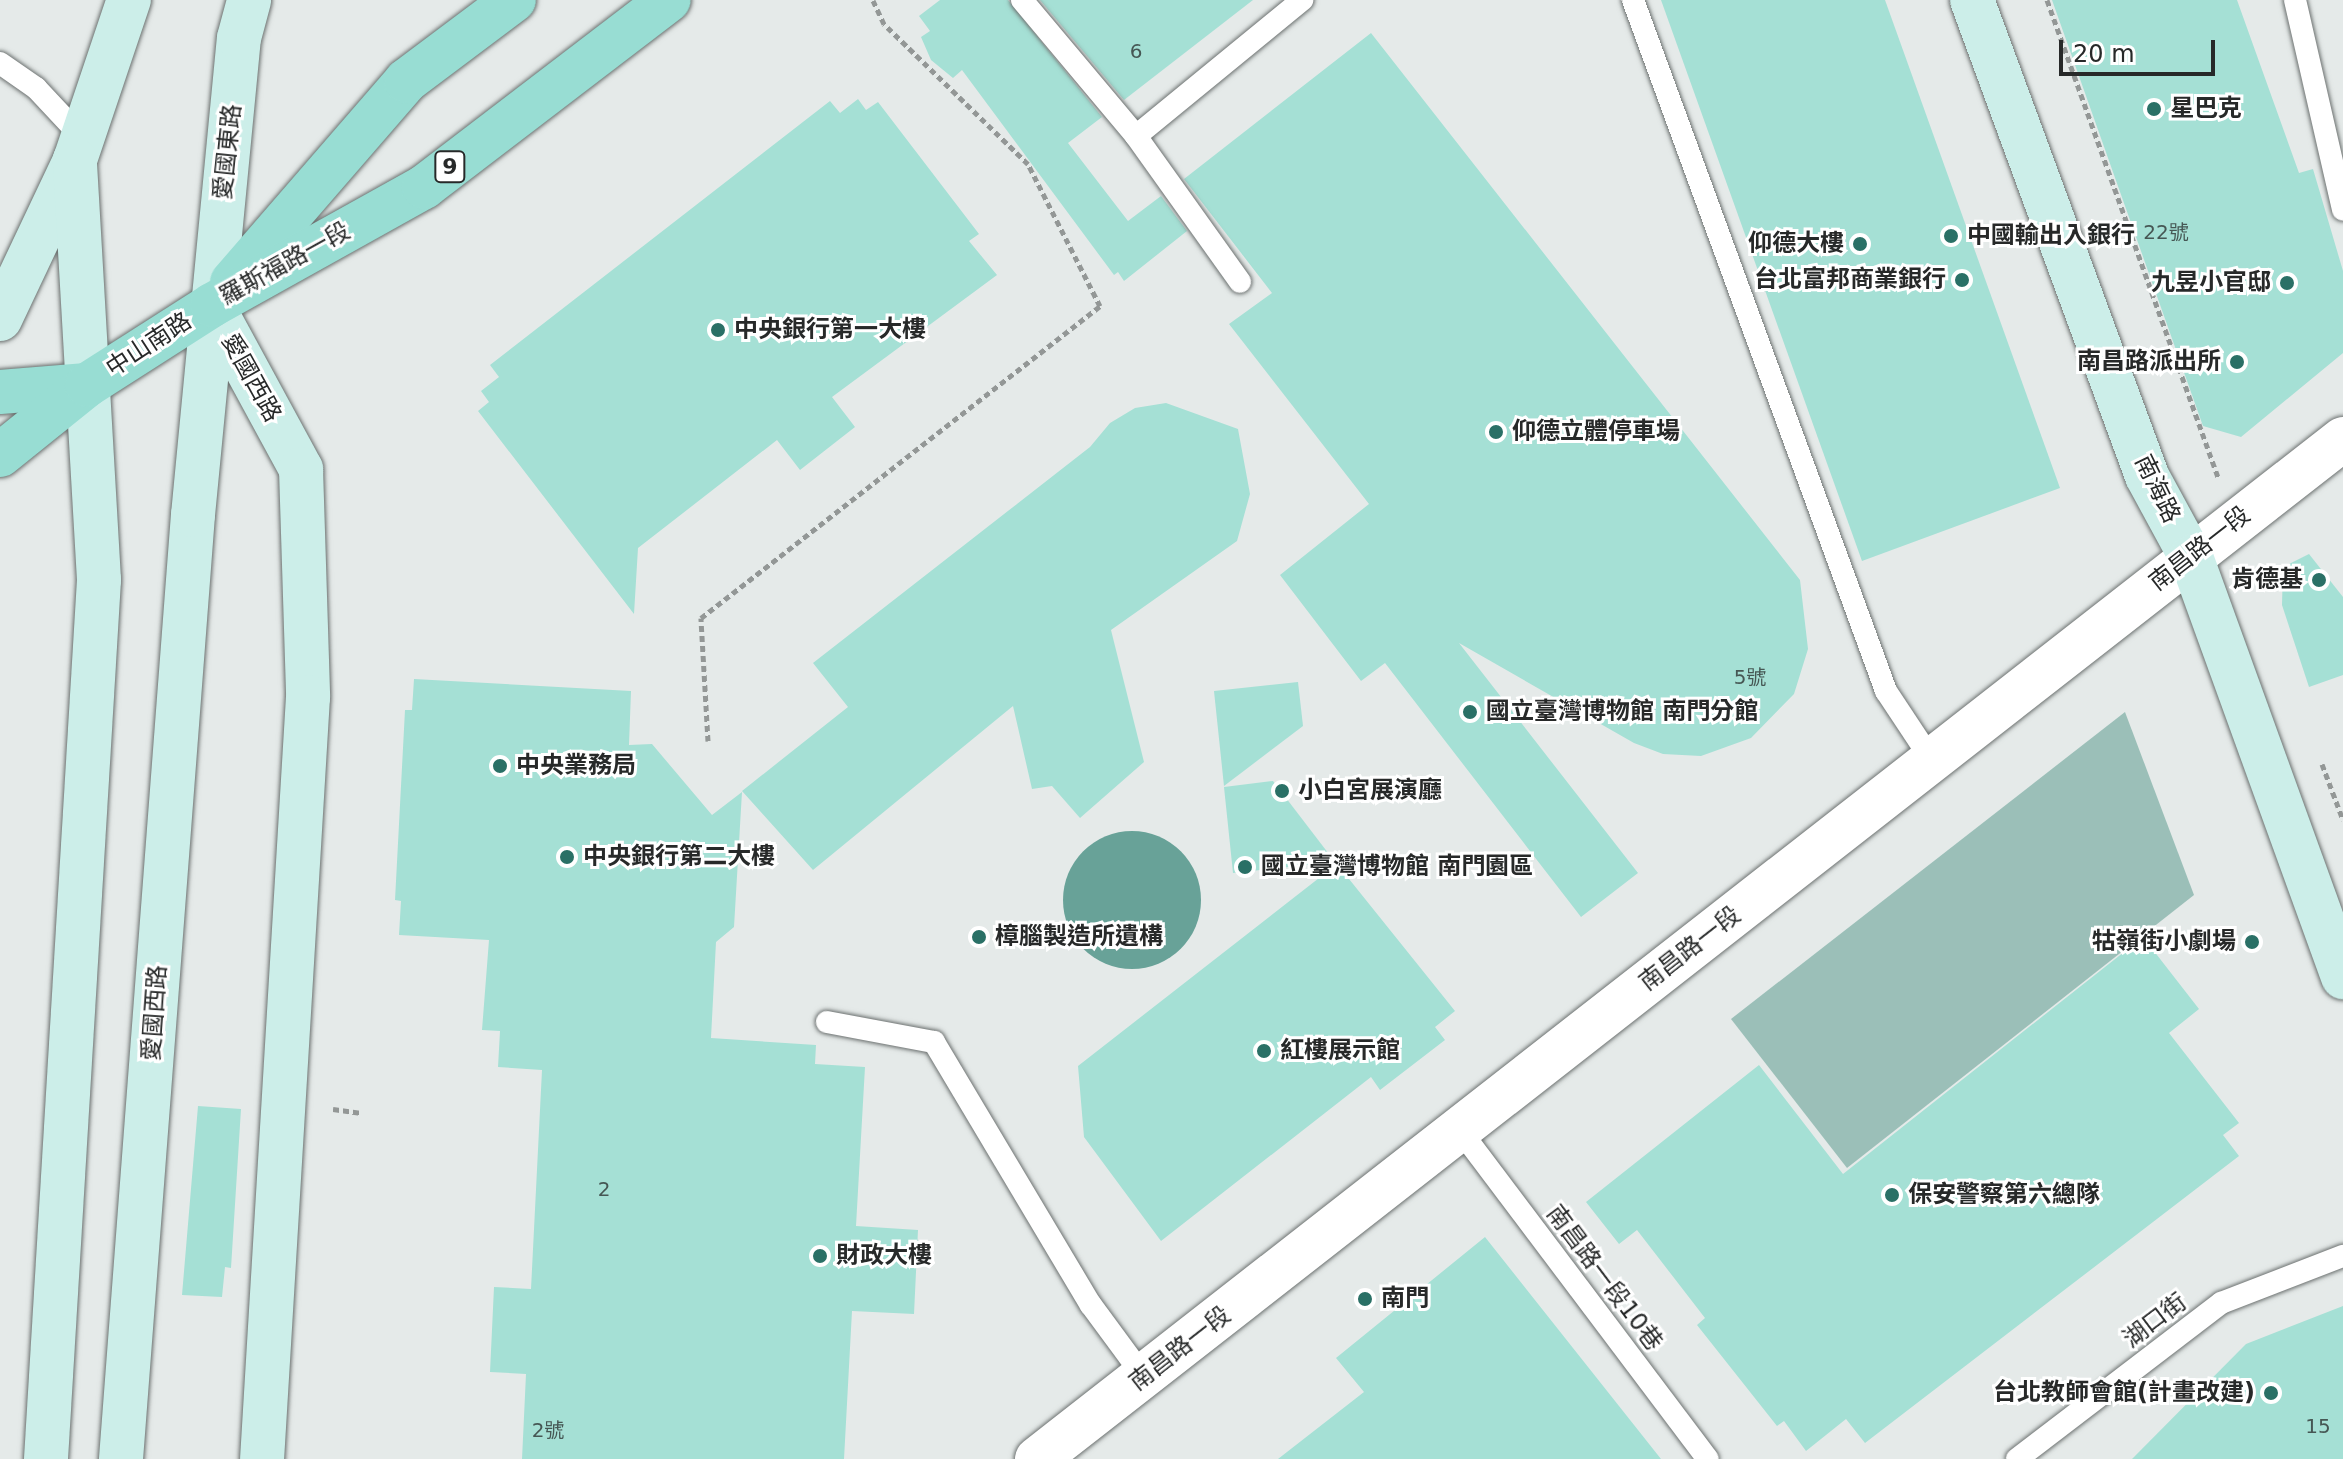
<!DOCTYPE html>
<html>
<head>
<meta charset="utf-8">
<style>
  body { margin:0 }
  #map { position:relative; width:2343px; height:1459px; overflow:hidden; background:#e5eae9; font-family:"DejaVu Sans","Noto Sans TC",sans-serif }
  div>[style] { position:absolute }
  .green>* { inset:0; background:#9bbfb8 }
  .water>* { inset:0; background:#68a298 }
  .round { border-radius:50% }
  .building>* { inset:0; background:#a5e0d5 }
  .path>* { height:5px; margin-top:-2.5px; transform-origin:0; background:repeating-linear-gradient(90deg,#939796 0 6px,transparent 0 10px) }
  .roads { filter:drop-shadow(0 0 2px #6c7170) drop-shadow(0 0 2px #6c7170) }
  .lane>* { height:22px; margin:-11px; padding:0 11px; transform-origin:11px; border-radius:11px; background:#fff }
  .street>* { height:44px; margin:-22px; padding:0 22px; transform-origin:22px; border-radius:22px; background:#fff }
  .secondary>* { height:44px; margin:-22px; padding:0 22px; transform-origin:22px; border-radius:22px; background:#cceee9 }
  .primary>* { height:44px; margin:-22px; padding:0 22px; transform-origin:22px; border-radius:22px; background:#98ddd3 }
  .dots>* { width:22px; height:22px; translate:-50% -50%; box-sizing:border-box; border:4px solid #fff; border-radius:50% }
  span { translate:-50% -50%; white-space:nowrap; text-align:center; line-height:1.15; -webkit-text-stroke:6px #fff; paint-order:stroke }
  .number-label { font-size:20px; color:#465754 }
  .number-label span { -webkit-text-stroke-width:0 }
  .shield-label span { padding:2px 6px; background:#fff; border:2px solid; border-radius:6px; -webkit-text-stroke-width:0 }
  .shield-label { font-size:22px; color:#272929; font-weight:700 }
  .poi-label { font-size:24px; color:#272929; font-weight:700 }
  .left { translate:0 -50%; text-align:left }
  .right { translate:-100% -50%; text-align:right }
  .street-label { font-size:24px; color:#272929 }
  .scale { position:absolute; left:2059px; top:40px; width:156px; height:36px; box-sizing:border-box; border:4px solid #272929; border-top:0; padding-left:10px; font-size:24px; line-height:28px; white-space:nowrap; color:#272929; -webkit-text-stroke:6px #fff; paint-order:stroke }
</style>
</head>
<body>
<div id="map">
  <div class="green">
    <div style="clip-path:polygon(2125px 712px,2194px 895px,1847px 1168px,1731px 1019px)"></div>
  </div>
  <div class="water">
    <div class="round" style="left:1063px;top:831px;width:138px;height:138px"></div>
  </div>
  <div class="building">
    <div style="clip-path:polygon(940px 0,1008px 0,1102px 117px,1068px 143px,1128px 221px,1161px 196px,1187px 231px,1124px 281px,1118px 272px,1114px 275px,962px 70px,953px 78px,931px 60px,921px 37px,930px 31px,919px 16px)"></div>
    <div style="clip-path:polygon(1040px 0,1253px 0,1124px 100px)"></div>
    <div style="clip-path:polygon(1661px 0,1885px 0,2060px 488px,1862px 561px)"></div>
    <div style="clip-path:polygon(2052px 0,2237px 0,2299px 173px,2313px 169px,2343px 271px,2343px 353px,2241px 437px,2203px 426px)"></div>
    <div style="clip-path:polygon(1371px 33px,1800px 580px,1808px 649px,1794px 694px,1751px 738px,1701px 756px,1663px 754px,1634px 743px,1459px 643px,1638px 873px,1581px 917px,1385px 663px,1361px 681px,1280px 575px,1369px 504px,1229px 324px,1272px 293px,1184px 179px)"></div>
    <div style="clip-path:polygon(858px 99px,866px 110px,878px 102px,979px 234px,969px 241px,997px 275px,832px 397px,855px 427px,800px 470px,777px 440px,638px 548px,634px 614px,478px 411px,489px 402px,481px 391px,499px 377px,490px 365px,830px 101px,840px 113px)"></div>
    <div style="clip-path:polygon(1166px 403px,1238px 429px,1250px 494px,1237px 541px,1111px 630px,1144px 762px,1080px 818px,1052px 786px,1032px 789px,1013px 706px,813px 870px,742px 791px,848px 707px,813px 663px,1090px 447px,1110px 423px,1135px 408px)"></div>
    <div style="clip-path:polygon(2309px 554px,2343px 597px,2343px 675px,2309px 687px,2282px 605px,2283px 567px)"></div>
    <div style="clip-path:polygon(414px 679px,631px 691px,629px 745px,652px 744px,712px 815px,742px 792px,734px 927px,716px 942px,711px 1038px,816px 1045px,815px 1064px,865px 1067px,856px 1226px,918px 1230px,914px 1314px,852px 1311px,844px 1459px,522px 1459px,526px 1374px,490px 1372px,494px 1287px,531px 1289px,542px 1070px,498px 1067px,500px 1031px,482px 1030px,489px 940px,399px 935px,401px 901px,395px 900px,405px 710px,412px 710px)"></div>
    <div style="clip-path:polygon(1298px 682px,1303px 726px,1224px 786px,1214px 691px)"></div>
    <div style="clip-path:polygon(1273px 781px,1335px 862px,1233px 873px,1224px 787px)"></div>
    <div style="clip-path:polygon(1337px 864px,1455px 1011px,1435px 1027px,1445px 1040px,1380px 1090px,1371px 1077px,1161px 1241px,1084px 1137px,1078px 1066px)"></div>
    <div style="clip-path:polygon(2143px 937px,2199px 1009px,2169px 1033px,2239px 1123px,2223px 1135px,2239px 1156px,1865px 1443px,1846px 1419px,1806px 1451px,1784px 1421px,1777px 1426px,1697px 1325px,1705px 1318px,1637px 1230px,1619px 1244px,1586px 1202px,1759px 1065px,1843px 1174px)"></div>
    <div style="clip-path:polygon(198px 1106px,241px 1109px,231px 1268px,225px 1267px,222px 1297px,182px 1295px)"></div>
    <div style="clip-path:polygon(1485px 1237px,1661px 1459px,1278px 1459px,1364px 1392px,1336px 1358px)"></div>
    <div style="clip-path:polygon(2343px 1306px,2343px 1459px,2132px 1459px,2246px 1344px)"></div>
  </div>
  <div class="path">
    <div style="left:2047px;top:0;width:507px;rotate:70.28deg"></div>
    <div style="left:708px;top:741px;width:123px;rotate:-93.3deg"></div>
    <div style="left:701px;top:618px;width:507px;rotate:-38.02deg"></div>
    <div style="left:1100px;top:306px;width:159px;rotate:-116.9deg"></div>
    <div style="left:1028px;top:164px;width:201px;rotate:-135.8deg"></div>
    <div style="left:884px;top:24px;width:26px;rotate:-115deg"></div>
    <div style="left:2322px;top:764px;width:60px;rotate:69.4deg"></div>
    <div style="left:333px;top:1109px;width:27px;rotate:8deg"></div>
  </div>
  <div class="roads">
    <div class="lane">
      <div style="left:1022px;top:0;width:177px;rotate:50deg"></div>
      <div style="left:1136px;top:136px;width:215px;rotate:-39.3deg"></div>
      <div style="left:1633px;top:0;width:736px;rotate:69.89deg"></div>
      <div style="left:1886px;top:691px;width:82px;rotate:56.5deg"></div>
      <div style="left:2295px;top:0;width:215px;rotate:77.1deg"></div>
      <div style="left:0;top:63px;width:44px;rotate:34.8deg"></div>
      <div style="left:36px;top:88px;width:64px;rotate:46.9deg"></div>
      <div style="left:1136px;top:136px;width:179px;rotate:54.5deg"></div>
      <div style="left:827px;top:1022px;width:109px;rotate:10.6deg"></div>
      <div style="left:934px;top:1042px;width:306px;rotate:59.2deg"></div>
      <div style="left:1091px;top:1305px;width:89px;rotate:53.6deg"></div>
      <div style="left:1459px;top:1129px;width:413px;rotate:53deg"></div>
      <div style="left:2017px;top:1459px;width:257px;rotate:-37.4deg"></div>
      <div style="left:2221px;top:1303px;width:131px;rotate:-21.1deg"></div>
    </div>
    <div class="street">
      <div style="left:1037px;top:1459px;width:1657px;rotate:-37.99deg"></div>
    </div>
    <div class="secondary">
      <div style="left:1972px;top:0;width:507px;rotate:69.81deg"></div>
      <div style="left:2147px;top:476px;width:92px;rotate:61.5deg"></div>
      <div style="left:2191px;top:557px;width:447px;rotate:70.1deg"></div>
      <div style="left:212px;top:305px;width:187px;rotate:61.5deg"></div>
      <div style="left:301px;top:469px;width:228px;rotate:88.2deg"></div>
      <div style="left:308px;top:697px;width:763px;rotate:93.45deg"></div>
      <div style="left:0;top:319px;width:176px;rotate:-64.7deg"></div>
      <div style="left:75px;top:160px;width:169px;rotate:-71.4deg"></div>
      <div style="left:46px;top:1459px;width:881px;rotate:-86.55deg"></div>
      <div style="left:99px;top:580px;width:421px;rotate:-93.3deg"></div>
      <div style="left:121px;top:1459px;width:947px;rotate:-85.64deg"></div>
      <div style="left:193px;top:515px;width:479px;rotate:-84.5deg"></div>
      <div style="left:239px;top:38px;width:39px;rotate:-75deg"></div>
    </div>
    <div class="primary">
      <div style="left:232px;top:282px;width:266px;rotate:-49.1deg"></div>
      <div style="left:406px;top:81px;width:135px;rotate:-36.9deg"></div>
      <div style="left:0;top:392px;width:87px;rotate:-4.6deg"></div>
      <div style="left:0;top:455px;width:112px;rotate:-38.8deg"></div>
      <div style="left:87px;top:385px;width:148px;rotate:-32.6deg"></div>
      <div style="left:212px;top:305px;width:243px;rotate:-29.1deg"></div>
      <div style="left:424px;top:187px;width:308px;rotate:-37.4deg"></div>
    </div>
  </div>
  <div class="dots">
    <div style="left:2154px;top:109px;background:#2a7066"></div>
    <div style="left:1951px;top:236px;background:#2a7066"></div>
    <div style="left:1860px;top:244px;background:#2a7066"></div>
    <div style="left:1962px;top:280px;background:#2a7066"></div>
    <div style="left:2287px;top:283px;background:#2a7066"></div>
    <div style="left:718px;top:330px;background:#2a7066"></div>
    <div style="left:2237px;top:362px;background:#2a7066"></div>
    <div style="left:1496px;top:432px;background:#2a7066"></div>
    <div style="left:2319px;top:580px;background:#2a7066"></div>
    <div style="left:1470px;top:712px;background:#2a7066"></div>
    <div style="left:500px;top:766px;background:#2a7066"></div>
    <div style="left:1282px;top:791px;background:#2a7066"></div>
    <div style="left:567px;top:857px;background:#2a7066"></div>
    <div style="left:1245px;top:867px;background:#2a7066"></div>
    <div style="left:979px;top:937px;background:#2a7066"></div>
    <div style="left:2252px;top:942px;background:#2a7066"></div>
    <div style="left:1264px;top:1051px;background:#2a7066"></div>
    <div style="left:1892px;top:1195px;background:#2a7066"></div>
    <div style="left:820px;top:1256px;background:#2a7066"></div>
    <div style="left:1365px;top:1299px;background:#2a7066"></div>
    <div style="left:2271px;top:1393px;background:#2a7066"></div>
  </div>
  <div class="number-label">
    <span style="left:1136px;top:51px">6</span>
    <span style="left:2166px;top:232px">22號</span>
    <span style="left:1750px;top:677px">5號</span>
    <span style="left:604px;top:1189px">2</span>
    <span style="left:2318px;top:1426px">15</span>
    <span style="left:548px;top:1430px">2號</span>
  </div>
  <div class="shield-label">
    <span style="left:450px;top:167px">9</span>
  </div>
  <div class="poi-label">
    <span class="left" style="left:2170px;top:109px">星巴克</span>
    <span class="left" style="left:1967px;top:236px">中國輸出入銀行</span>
    <span class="right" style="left:1844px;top:244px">仰德大樓</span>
    <span class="right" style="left:1946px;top:280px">台北富邦商業銀行</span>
    <span class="right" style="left:2271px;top:283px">九昱小官邸</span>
    <span class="left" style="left:734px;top:330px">中央銀行第一大樓</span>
    <span class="right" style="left:2221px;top:362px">南昌路派出所</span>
    <span class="left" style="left:1512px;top:432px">仰德立體停車場</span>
    <span class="right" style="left:2303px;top:580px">肯德基</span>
    <span class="left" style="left:1486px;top:712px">國立臺灣博物館 南門分館</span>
    <span class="left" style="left:516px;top:766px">中央業務局</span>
    <span class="left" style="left:1298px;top:791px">小白宮展演廳</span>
    <span class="left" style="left:583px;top:857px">中央銀行第二大樓</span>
    <span class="left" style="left:1261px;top:867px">國立臺灣博物館 南門園區</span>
    <span class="left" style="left:995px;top:937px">樟腦製造所遺構</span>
    <span class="right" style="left:2236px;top:942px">牯嶺街小劇場</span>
    <span class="left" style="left:1280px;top:1051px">紅樓展示館</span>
    <span class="left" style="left:1908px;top:1195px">保安警察第六總隊</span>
    <span class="left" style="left:836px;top:1256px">財政大樓</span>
    <span class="left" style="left:1381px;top:1299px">南門</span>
    <span class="right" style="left:2255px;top:1393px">台北教師會館(計畫改建)</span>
  </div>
  <div class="street-label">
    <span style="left:228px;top:152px;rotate:-84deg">愛國東路</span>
    <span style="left:285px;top:264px;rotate:-29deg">羅斯福路一段</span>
    <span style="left:149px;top:345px;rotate:-33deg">中山南路</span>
    <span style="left:251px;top:378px;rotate:61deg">愛國西路</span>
    <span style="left:2157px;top:489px;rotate:64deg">南海路</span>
    <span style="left:2200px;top:549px;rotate:-38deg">南昌路一段</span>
    <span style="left:1690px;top:949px;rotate:-38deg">南昌路一段</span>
    <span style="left:155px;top:1013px;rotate:-86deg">愛國西路</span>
    <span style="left:1604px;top:1278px;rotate:53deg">南昌路一段10巷</span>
    <span style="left:2155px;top:1321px;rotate:-37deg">湖口街</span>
    <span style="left:1180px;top:1349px;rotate:-38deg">南昌路一段</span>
  </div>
  <div class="scale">20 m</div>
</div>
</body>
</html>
